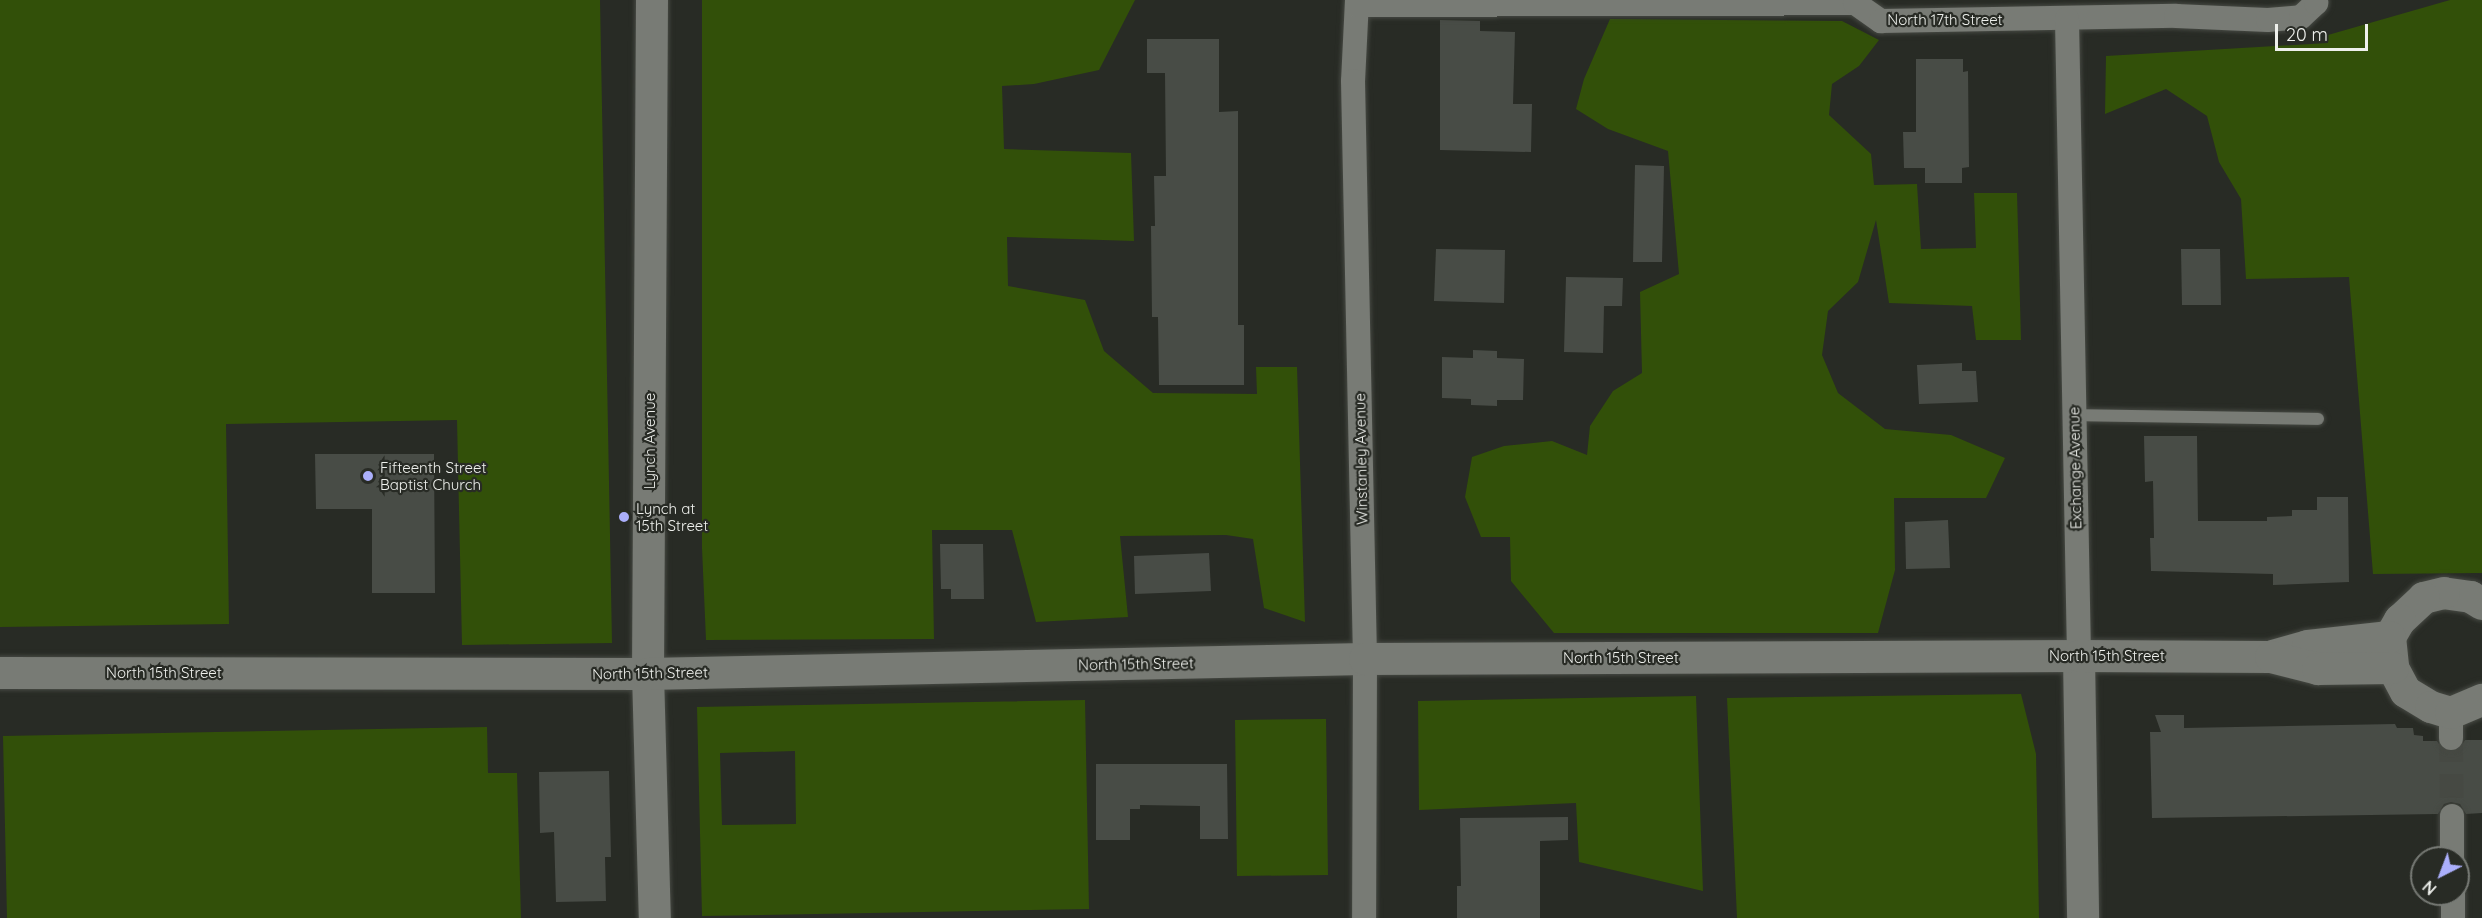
<!DOCTYPE html>
<html>
<head>
<meta charset="utf-8">
<style>
  body { margin:0 }
  #map { position:relative; width:2482px; height:918px; overflow:hidden; background:#282b25; font-family:Quicksand,sans-serif }
  div>[style] { position:absolute }
  .green>* { inset:0; background:#325009 }
  .building>* { inset:0; background:#484c46 }
  .minor-tunnel>* { height:24px; margin-top:-12px; transform-origin:0; background:repeating-linear-gradient(90deg,#464943 0 24px,transparent 0 36px) }
  .roads { filter:drop-shadow(0 0 2px #464943) drop-shadow(0 0 2px #464943) }
  .service>* { height:12px; margin:-6px; padding:0 6px; transform-origin:6px; border-radius:6px; background:#787b75 }
  .minor>* { height:24px; margin:-12px; padding:0 12px; transform-origin:12px; border-radius:12px; background:#787b75 }
  .tertiary>* { height:32px; margin:-16px; padding:0 16px; transform-origin:16px; border-radius:16px; background:#787b75 }
  .dots>* { width:16px; height:16px; translate:-50% -50%; box-sizing:border-box; border:3px solid #282b25; border-radius:50% }
  span { translate:-50% -50%; white-space:nowrap; text-align:center; line-height:1.15; -webkit-text-stroke:4.5px #282b25; paint-order:stroke }
  .street-label { font-size:15px; color:#eef0ec }
  .poi-label { font-size:15px; color:#eef0ec }
  .left { translate:0 -50%; text-align:left }
  .north { position:absolute; left:2410px; top:846px; width:60px; height:60px; box-sizing:border-box; background:#282b25; border:2px solid #777a75; border-radius:50%; rotate:222deg; font-size:16px; font-weight:700; line-height:24px; text-align:center; color:#eef0ec }
  .north::after { content:''; display:block; margin:auto; width:21px; height:27px; background:#abaffb; clip-path:polygon(50% 0,100% 100%,50% 72%,0 100%) }
  .scale { position:absolute; left:2275px; top:24px; width:93px; height:27px; box-sizing:border-box; border:3px solid #eef0ec; border-top:0; padding-left:8px; font-size:18px; line-height:21px; white-space:nowrap; color:#eef0ec; -webkit-text-stroke:4px #282b25; paint-order:stroke }
</style>
</head>
<body>
<div id="map">
  <div class="green">
    <div style="clip-path:polygon(0 0,600px 0,612px 643px,462px 645px,457px 420px,226px 424px,229px 624px,0 627px)"></div>
    <div style="clip-path:polygon(702px 0,1135px 0,1099px 70px,1034px 84px,1002px 86px,1004px 149px,1131px 153px,1134px 241px,1007px 237px,1008px 286px,1085px 300px,1104px 351px,1153px 393px,1257px 394px,1256px 367px,1297px 367px,1305px 622px,1264px 608px,1253px 539px,1226px 535px,1120px 536px,1128px 617px,1036px 622px,1012px 530px,932px 530px,934px 639px,706px 640px,702px 548px)"></div>
    <div style="clip-path:polygon(2450px 0,2482px 0,2482px 573px,2373px 574px,2349px 277px,2246px 279px,2241px 199px,2219px 162px,2207px 116px,2166px 89px,2105px 114px,2106px 56px,2328px 43px,2328px 35px)"></div>
    <div style="clip-path:polygon(1610px 19px,1842px 21px,1879px 40px,1859px 66px,1832px 84px,1829px 115px,1871px 154px,1874px 185px,1917px 184px,1921px 249px,1976px 248px,1974px 193px,2017px 193px,2021px 340px,1976px 340px,1972px 306px,1889px 303px,1876px 220px,1858px 282px,1828px 311px,1822px 355px,1838px 393px,1885px 429px,1951px 435px,2005px 458px,1986px 498px,1894px 498px,1895px 570px,1878px 633px,1554px 633px,1511px 581px,1510px 537px,1481px 537px,1465px 497px,1472px 457px,1504px 446px,1552px 441px,1587px 455px,1590px 426px,1613px 391px,1642px 373px,1640px 292px,1679px 274px,1668px 151px,1608px 129px,1576px 109px,1584px 79px)"></div>
    <div style="clip-path:polygon(2021px 694px,2036px 754px,2039px 918px,1737px 918px,1727px 698px)"></div>
    <div style="clip-path:polygon(1696px 696px,1703px 891px,1579px 862px,1576px 803px,1419px 810px,1418px 701px)"></div>
    <div style="clip-path:polygon(evenodd,1085px 700px,1089px 909px,702px 916px,697px 707px,1085px 700px,795px 751px,796px 824px,722px 825px,720px 753px,795px 751px)"></div>
    <div style="clip-path:polygon(1326px 719px,1328px 875px,1237px 876px,1235px 720px)"></div>
    <div style="clip-path:polygon(487px 727px,488px 773px,517px 773px,521px 918px,7px 918px,3px 736px)"></div>
  </div>
  <div class="building">
    <div style="clip-path:polygon(1440px 20px,1480px 21px,1480px 31px,1515px 32px,1513px 104px,1532px 104px,1531px 152px,1440px 150px)"></div>
    <div style="clip-path:polygon(1147px 39px,1219px 39px,1219px 112px,1238px 111px,1238px 325px,1244px 325px,1244px 385px,1159px 385px,1158px 317px,1152px 317px,1151px 226px,1155px 226px,1154px 176px,1166px 176px,1165px 73px,1147px 73px)"></div>
    <div style="clip-path:polygon(1916px 59px,1963px 59px,1963px 72px,1968px 71px,1969px 167px,1962px 168px,1962px 183px,1925px 183px,1925px 168px,1904px 168px,1903px 132px,1916px 132px)"></div>
    <div style="clip-path:polygon(1635px 165px,1664px 166px,1662px 262px,1633px 262px)"></div>
    <div style="clip-path:polygon(1436px 249px,1505px 250px,1504px 303px,1434px 301px)"></div>
    <div style="clip-path:polygon(2181px 249px,2220px 249px,2221px 305px,2182px 305px)"></div>
    <div style="clip-path:polygon(1566px 277px,1623px 278px,1622px 306px,1604px 306px,1603px 353px,1564px 352px)"></div>
    <div style="clip-path:polygon(1473px 350px,1497px 351px,1497px 358px,1524px 359px,1523px 400px,1497px 400px,1497px 406px,1471px 405px,1471px 399px,1442px 398px,1442px 357px,1473px 358px)"></div>
    <div style="clip-path:polygon(1962px 363px,1962px 371px,1976px 371px,1978px 402px,1919px 404px,1917px 365px)"></div>
    <div style="clip-path:polygon(2144px 436px,2197px 436px,2198px 521px,2267px 521px,2267px 517px,2292px 516px,2292px 510px,2317px 510px,2317px 497px,2348px 497px,2349px 582px,2273px 585px,2273px 574px,2151px 571px,2150px 538px,2154px 538px,2153px 481px,2145px 482px)"></div>
    <div style="clip-path:polygon(315px 454px,434px 454px,435px 593px,372px 593px,372px 509px,316px 509px)"></div>
    <div style="clip-path:polygon(1948px 520px,1950px 568px,1906px 569px,1905px 522px)"></div>
    <div style="clip-path:polygon(940px 544px,983px 544px,984px 599px,951px 599px,951px 589px,941px 589px)"></div>
    <div style="clip-path:polygon(1209px 553px,1211px 591px,1135px 594px,1134px 556px)"></div>
    <div style="clip-path:polygon(2155px 715px,2184px 715px,2184px 728px,2395px 724px,2397px 728px,2413px 728px,2414px 735px,2423px 736px,2423px 741px,2437px 741px,2443px 750px,2450px 752px,2459px 750px,2465px 740px,2482px 740px,2482px 813px,2466px 814px,2460px 804px,2451px 802px,2444px 804px,2438px 814px,2152px 818px,2150px 732px,2161px 732px)"></div>
    <div style="clip-path:polygon(1096px 764px,1227px 764px,1228px 839px,1200px 839px,1200px 806px,1140px 805px,1140px 809px,1130px 809px,1130px 840px,1096px 840px)"></div>
    <div style="clip-path:polygon(609px 771px,611px 857px,605px 857px,606px 901px,556px 902px,554px 832px,540px 833px,539px 772px)"></div>
    <div style="clip-path:polygon(1568px 817px,1568px 840px,1540px 841px,1540px 918px,1457px 918px,1457px 886px,1461px 886px,1460px 818px)"></div>
  </div>
  <div class="minor-tunnel">
    <div style="left:2451px;top:738px;width:78px;rotate:89.3deg"></div>
  </div>
  <div class="roads">
    <div class="service">
      <div style="left:2074px;top:415px;width:244px;rotate:0.9deg"></div>
    </div>
    <div class="minor">
      <div style="left:1357px;top:0;width:81px;rotate:92.8deg"></div>
      <div style="left:1353px;top:81px;width:578px;rotate:88.81deg"></div>
      <div style="left:1365px;top:659px;width:259px;rotate:90.2deg"></div>
      <div style="left:1357px;top:5px;width:498px;rotate:-0.2deg"></div>
      <div style="left:1855px;top:3px;width:32px;rotate:35deg"></div>
      <div style="left:1881px;top:21px;width:295px;rotate:-1deg"></div>
      <div style="left:2176px;top:16px;width:92px;rotate:2.5deg"></div>
      <div style="left:2268px;top:20px;width:33px;rotate:-5deg"></div>
      <div style="left:2301px;top:17px;width:21px;rotate:-43deg"></div>
      <div style="left:2316px;top:3px;width:3px;rotate:-90deg"></div>
      <div style="left:2067px;top:19px;width:637px;rotate:88.92deg"></div>
      <div style="left:2451px;top:713px;width:25px;rotate:90deg"></div>
      <div style="left:2452px;top:816px;width:42px;rotate:90deg"></div>
      <div style="left:2453px;top:894px;width:24px;rotate:90deg"></div>
    </div>
    <div class="tertiary">
      <div style="left:652px;top:0;width:674px;rotate:90.34deg"></div>
      <div style="left:648px;top:674px;width:244px;rotate:88.4deg"></div>
      <div style="left:2482px;top:604px;width:13px;rotate:-148deg"></div>
      <div style="left:2471px;top:597px;width:27px;rotate:-172deg"></div>
      <div style="left:2444px;top:593px;width:21px;rotate:166deg"></div>
      <div style="left:2424px;top:598px;width:33px;rotate:137deg"></div>
      <div style="left:2400px;top:620px;width:20px;rotate:120deg"></div>
      <div style="left:2390px;top:637px;width:31px;rotate:84deg"></div>
      <div style="left:2393px;top:668px;width:27px;rotate:62deg"></div>
      <div style="left:2406px;top:692px;width:29px;rotate:31deg"></div>
      <div style="left:2431px;top:707px;width:21px;rotate:17deg"></div>
      <div style="left:2451px;top:713px;width:34px;rotate:-23deg"></div>
      <div style="left:2079px;top:656px;width:262px;rotate:89.1deg"></div>
      <div style="left:2273px;top:656px;width:36px;rotate:-16deg"></div>
      <div style="left:2308px;top:646px;width:82px;rotate:-6.3deg"></div>
      <div style="left:0;top:673px;width:648px;rotate:0.09deg"></div>
      <div style="left:648px;top:674px;width:717px;rotate:-1.2deg"></div>
      <div style="left:1365px;top:659px;width:714px;rotate:-0.24deg"></div>
      <div style="left:2079px;top:656px;width:192px;rotate:0.3deg"></div>
      <div style="left:2271px;top:657px;width:49px;rotate:14.3deg"></div>
      <div style="left:2318px;top:669px;width:75px;rotate:-0.8deg"></div>
    </div>
  </div>
  <div class="dots">
    <div style="left:368px;top:476px;background:#abaffb"></div>
    <div style="left:624px;top:517px;background:#abaffb"></div>
  </div>
  <div class="street-label">
    <span style="left:1945px;top:20px">North 17th Street</span>
    <span style="left:650px;top:441px;rotate:-90deg">Lynch Avenue</span>
    <span style="left:1361px;top:459px;rotate:-91deg">Winstanley Avenue</span>
    <span style="left:2075px;top:468px;rotate:-91deg">Exchange Avenue</span>
    <span style="left:2107px;top:656px">North 15th Street</span>
    <span style="left:1621px;top:658px">North 15th Street</span>
    <span style="left:1136px;top:664px;rotate:-1deg">North 15th Street</span>
    <span style="left:164px;top:673px">North 15th Street</span>
    <span style="left:650px;top:673px;rotate:-1deg">North 15th Street</span>
  </div>
  <div class="poi-label">
    <span class="left" style="left:380px;top:476px">Fifteenth Street<br>Baptist Church</span>
    <span class="left" style="left:636px;top:517px">Lynch at<br>15th Street</span>
  </div>
  <div class="north">N</div>
  <div class="scale">20 m</div>
</div>
</body>
</html>
